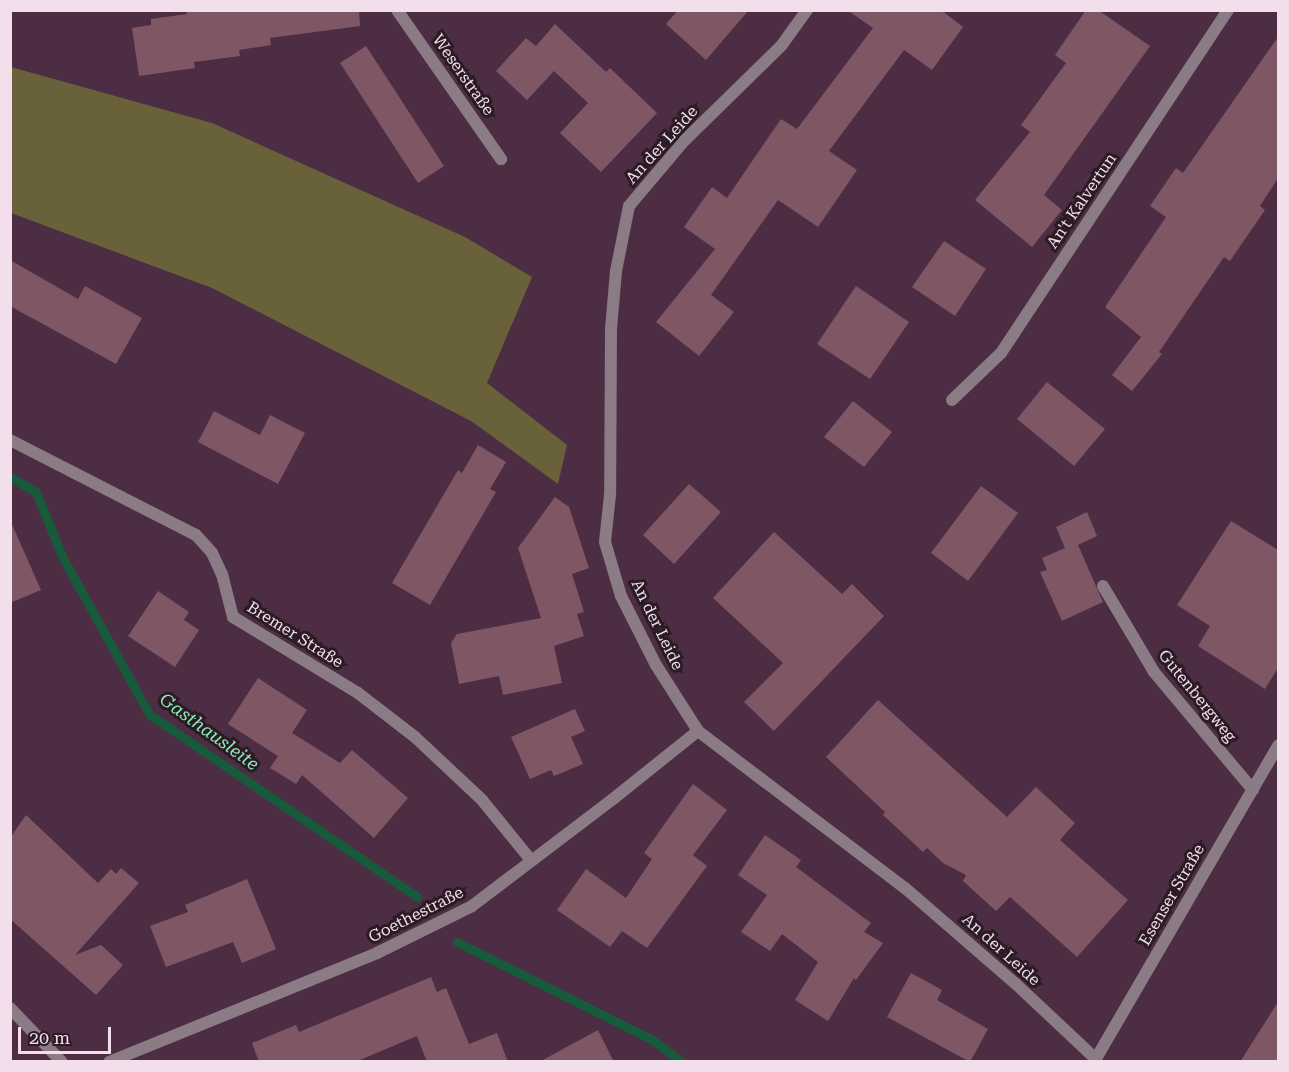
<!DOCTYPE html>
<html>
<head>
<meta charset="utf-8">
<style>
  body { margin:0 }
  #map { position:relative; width:1289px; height:1072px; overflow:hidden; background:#4d2d43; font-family:"Roboto Serif",serif }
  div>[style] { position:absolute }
  .green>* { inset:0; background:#686139 }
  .stream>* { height:9px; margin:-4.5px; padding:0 4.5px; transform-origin:4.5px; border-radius:4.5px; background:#185a3c }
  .building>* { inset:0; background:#7f5663 }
  .minor>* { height:12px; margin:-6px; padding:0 6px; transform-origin:6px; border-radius:6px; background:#8b7b85 }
  .tertiary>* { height:12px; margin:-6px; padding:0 6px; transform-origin:6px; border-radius:6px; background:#8b7b85 }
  span { translate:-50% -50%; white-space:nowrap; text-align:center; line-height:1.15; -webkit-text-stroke:6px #2a1b25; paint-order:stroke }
  .street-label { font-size:16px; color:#f3deeb }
  .water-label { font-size:18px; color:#8ce8b6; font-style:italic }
  .frame { position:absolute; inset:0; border:12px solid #f3deeb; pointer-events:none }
  .scale { position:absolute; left:18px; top:1027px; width:93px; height:27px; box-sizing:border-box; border:3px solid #f3deeb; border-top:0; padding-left:8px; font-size:18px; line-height:21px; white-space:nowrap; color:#f3deeb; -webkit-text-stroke:4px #2a1b25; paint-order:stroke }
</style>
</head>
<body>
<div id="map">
  <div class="green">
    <div style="clip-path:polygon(11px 67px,212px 123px,465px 237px,532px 277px,487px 383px,567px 445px,558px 484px,471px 421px,212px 288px,11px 213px)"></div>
  </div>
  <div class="stream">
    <div style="left:10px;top:477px;width:30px;rotate:30deg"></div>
    <div style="left:36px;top:492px;width:71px;rotate:67.8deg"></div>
    <div style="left:63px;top:558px;width:178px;rotate:61.1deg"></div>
    <div style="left:149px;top:714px;width:325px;rotate:34.3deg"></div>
    <div style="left:457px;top:942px;width:219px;rotate:26.6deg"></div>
    <div style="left:653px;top:1040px;width:36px;rotate:38deg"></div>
  </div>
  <div class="building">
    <div style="clip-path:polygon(187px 10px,359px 10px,360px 26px,270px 38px,271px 45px,239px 50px,240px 56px,194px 62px,195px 68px,139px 76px,132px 28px,151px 25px,151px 19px,187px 14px)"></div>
    <div style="clip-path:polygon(678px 10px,749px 10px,706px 60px,666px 24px)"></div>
    <div style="clip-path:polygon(847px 10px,941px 10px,963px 27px,932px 70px,904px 50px,829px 151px,857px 170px,818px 227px,778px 200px,711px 295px,734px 312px,699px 356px,656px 322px,715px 249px,684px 227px,712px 187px,727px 198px,781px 119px,797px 129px,873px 28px)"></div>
    <div style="clip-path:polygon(1086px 10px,1098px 10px,1150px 46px,1044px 195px,1062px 210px,1032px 247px,975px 200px,1030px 132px,1021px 125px,1066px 63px,1055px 55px)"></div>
    <div style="clip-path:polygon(555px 24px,606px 72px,610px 68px,657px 113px,601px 172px,560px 133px,588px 103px,554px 71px,527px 100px,496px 71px,526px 38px,536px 46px)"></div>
    <div style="clip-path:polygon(1278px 37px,1278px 178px,1260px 206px,1265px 210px,1230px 261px,1224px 257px,1159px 352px,1162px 354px,1132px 391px,1112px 375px,1141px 337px,1105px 307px,1166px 217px,1150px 206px,1176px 168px,1183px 173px)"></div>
    <div style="clip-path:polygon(366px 46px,444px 166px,418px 183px,340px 63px)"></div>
    <div style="clip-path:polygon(944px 241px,986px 269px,955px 316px,912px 287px)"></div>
    <div style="clip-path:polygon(10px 260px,78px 299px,85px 286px,142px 318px,116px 364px,10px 306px)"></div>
    <div style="clip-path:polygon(856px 286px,909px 322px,870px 379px,817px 344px)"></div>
    <div style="clip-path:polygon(1047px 382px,1105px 429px,1074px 466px,1017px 419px)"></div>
    <div style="clip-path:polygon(853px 401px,892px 432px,864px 467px,824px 437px)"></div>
    <div style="clip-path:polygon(214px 411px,260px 435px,270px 415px,305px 433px,278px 484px,198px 442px)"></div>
    <div style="clip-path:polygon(478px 445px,506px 462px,490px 489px,496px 492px,430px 605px,392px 583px,458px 470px,462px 473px)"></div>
    <div style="clip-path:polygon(689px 484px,721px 512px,674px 564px,643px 535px)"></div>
    <div style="clip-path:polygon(981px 486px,1018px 513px,968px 581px,931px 553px)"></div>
    <div style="clip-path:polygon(555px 497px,569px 507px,589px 568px,572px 574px,584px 612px,577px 614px,584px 636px,554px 646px,562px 683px,503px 695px,499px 676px,459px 684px,451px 643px,457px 634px,541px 618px,518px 548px)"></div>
    <div style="clip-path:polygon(1087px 512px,1097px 536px,1078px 545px,1103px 602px,1062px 621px,1040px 572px,1047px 570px,1042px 558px,1065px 548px,1056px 527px)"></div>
    <div style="clip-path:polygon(10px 520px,41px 590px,10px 603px)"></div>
    <div style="clip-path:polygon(1231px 521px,1278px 550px,1278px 668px,1265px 689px,1198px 646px,1210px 626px,1177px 605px)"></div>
    <div style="clip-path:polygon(774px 532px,842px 594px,852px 584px,884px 616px,774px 731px,744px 702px,783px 663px,713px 598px)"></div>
    <div style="clip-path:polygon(158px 591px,189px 612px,184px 620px,199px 630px,175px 667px,128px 636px)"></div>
    <div style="clip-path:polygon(258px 678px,307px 710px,292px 733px,340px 763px,352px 750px,408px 798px,374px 838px,302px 775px,296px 784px,270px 768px,278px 756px,228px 724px)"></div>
    <div style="clip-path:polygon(878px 700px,1007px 817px,1036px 787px,1075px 823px,1060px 840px,1128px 900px,1077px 957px,1010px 897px,996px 911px,963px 881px,966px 875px,943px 863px,927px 848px,923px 852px,883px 815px,885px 812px,826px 757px)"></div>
    <div style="clip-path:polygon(575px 709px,585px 731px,571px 737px,583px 764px,554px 776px,551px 770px,530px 779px,511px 737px)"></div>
    <div style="clip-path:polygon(693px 784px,727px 810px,693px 855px,707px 866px,647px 948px,622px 931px,610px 947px,557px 910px,586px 869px,626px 898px,652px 859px,644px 853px)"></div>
    <div style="clip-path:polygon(26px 815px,98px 883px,111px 869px,116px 874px,121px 868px,139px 883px,75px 955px,101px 945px,123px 965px,96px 995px,10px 919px,10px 838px)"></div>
    <div style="clip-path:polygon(765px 835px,801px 860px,796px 867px,871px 923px,864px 932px,883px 943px,856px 980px,854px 978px,828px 1021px,795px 1000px,818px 962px,782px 934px,770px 951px,741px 932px,767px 895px,738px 875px)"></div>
    <div style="clip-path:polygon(247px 879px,276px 949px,242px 963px,233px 942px,166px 967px,150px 926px,188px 912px,185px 905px)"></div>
    <div style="clip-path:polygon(911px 973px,942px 990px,937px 1000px,988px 1029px,970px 1062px,887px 1017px)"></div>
    <div style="clip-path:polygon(431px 977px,437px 992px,446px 988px,469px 1044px,497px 1033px,508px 1062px,427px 1062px,417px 1036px,355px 1062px,259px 1062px,252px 1043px,296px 1025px,299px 1032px)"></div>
    <div style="clip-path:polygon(1278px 1002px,1278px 1062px,1240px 1062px)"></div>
    <div style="clip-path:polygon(598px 1030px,614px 1062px,539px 1062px)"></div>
  </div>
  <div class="minor">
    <div style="left:397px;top:10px;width:182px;rotate:55.1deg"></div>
    <div style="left:807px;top:10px;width:44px;rotate:125.8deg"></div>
    <div style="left:781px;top:46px;width:136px;rotate:135.6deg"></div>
    <div style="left:684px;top:141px;width:85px;rotate:130.2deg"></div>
    <div style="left:629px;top:206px;width:66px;rotate:101.3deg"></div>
    <div style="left:616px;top:271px;width:58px;rotate:94.9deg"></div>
    <div style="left:611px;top:329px;width:166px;rotate:90.3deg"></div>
    <div style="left:610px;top:495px;width:47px;rotate:96.1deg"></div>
    <div style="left:605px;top:542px;width:56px;rotate:73.5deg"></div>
    <div style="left:621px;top:596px;width:77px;rotate:63.1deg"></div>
    <div style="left:656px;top:665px;width:78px;rotate:57.5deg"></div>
    <div style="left:698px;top:731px;width:260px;rotate:37.2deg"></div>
    <div style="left:905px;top:888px;width:147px;rotate:40.9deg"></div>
    <div style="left:1016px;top:984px;width:110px;rotate:43.2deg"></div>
    <div style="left:952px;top:400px;width:68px;rotate:-43.8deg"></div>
    <div style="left:1001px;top:353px;width:411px;rotate:-56.5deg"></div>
    <div style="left:10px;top:440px;width:209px;rotate:27.1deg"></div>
    <div style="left:196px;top:535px;width:24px;rotate:48deg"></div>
    <div style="left:212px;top:553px;width:23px;rotate:65deg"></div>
    <div style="left:222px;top:574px;width:44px;rotate:75.7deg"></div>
    <div style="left:233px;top:617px;width:146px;rotate:31.3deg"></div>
    <div style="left:358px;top:693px;width:72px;rotate:37.7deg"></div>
    <div style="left:415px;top:737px;width:92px;rotate:43.2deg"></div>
    <div style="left:482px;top:800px;width:77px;rotate:50.8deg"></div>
    <div style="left:1103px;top:586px;width:100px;rotate:59.3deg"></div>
    <div style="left:1154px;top:672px;width:154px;rotate:50deg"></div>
    <div style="left:10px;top:1008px;width:75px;rotate:46.1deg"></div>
    <div style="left:109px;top:1062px;width:289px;rotate:-22.1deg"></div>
    <div style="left:377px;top:953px;width:106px;rotate:-26.3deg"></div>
    <div style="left:472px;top:906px;width:177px;rotate:-37.2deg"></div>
    <div style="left:613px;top:799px;width:109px;rotate:-38.7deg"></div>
  </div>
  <div class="tertiary">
    <div style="left:1094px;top:1062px;width:366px;rotate:-59.8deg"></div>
  </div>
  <div class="street-label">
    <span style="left:463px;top:75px;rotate:55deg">Weserstraße</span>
    <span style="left:662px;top:145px;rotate:-48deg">An der Leide</span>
    <span style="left:1082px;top:201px;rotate:-56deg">An't Kalvertun</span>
    <span style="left:657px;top:625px;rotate:64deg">An der Leide</span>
    <span style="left:295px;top:635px;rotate:32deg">Bremer Straße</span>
    <span style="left:1197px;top:696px;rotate:51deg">Gutenbergweg</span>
    <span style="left:1172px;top:895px;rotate:-60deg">Esenser Straße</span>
    <span style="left:416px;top:915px;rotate:-27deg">Goethestraße</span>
    <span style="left:1001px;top:950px;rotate:42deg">An der Leide</span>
  </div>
  <div class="water-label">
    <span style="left:209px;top:732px;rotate:36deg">Gasthausleite</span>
  </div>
  <div class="frame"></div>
  <div class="scale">20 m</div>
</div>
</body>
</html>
